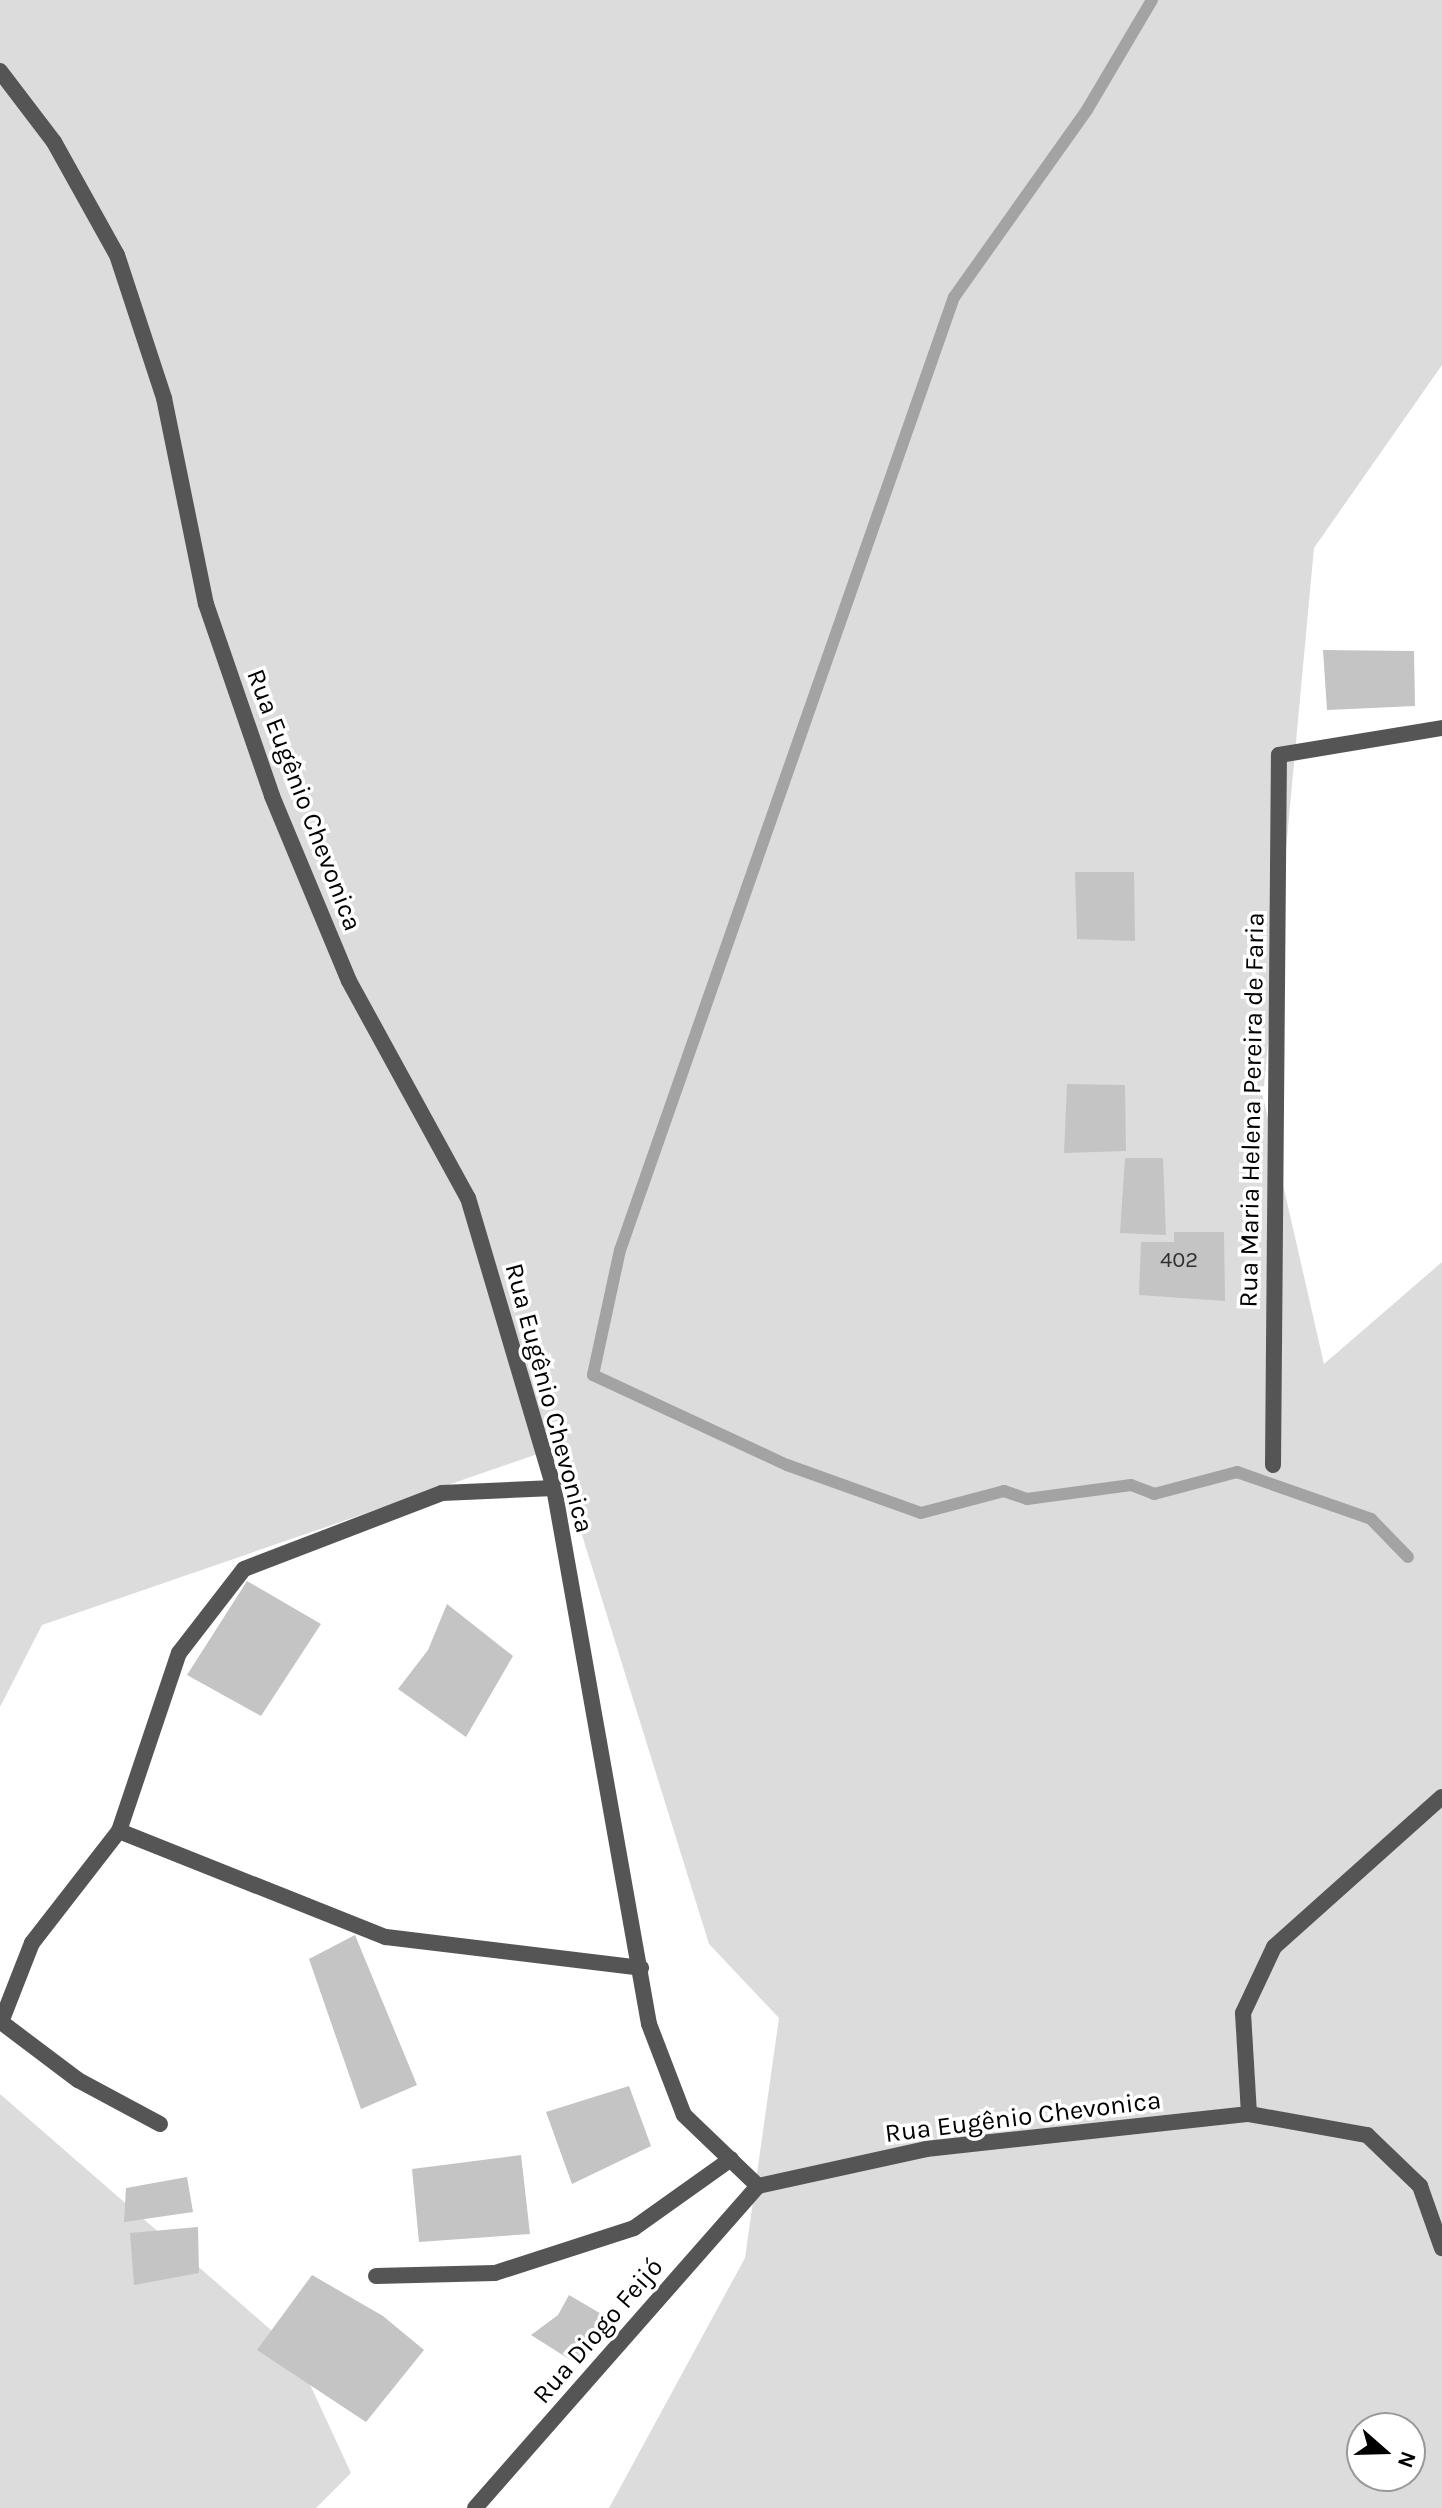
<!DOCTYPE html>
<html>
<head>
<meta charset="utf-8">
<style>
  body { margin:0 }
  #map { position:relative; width:1442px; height:2508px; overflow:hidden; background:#fff; font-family:Karla,sans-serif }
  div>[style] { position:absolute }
  .green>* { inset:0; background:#dcdcdc }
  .stream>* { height:12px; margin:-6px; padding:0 6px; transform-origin:6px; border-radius:6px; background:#a3a3a3 }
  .building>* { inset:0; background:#c4c4c4 }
  .service>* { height:16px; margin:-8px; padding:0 8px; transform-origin:8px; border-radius:8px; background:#555 }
  .minor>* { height:16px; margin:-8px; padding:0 8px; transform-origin:8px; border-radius:8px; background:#555 }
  span { translate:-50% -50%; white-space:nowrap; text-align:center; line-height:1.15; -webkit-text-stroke:7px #fff; paint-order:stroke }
  .number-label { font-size:22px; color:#313131 }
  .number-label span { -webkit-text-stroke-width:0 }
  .street-label { font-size:26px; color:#000 }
  .north { position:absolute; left:1346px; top:2412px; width:80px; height:80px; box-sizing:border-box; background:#fff; border:2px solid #999; border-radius:50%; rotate:110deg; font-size:22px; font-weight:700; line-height:32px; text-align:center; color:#000 }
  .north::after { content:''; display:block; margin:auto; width:28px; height:36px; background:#000; clip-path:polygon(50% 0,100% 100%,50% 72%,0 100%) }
</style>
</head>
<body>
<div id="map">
  <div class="green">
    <div style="clip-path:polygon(evenodd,0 0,1442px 0,1442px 365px,1314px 548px,1263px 1097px,1324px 1364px,1442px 1262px,1442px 2508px,609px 2508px,745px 2258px,779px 2018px,709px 1944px,555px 1448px,42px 1625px,0 1707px,0 0,1362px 2428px,1410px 2428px,1410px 2476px,1362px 2476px,1362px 2428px)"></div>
    <div style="clip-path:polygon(0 2094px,294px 2350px,351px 2473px,316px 2508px,0 2508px)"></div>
  </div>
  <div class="stream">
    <div style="left:1152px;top:0;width:128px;rotate:120.6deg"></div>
    <div style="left:1087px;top:110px;width:229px;rotate:125.4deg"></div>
    <div style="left:954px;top:297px;width:1010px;rotate:109.31deg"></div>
    <div style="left:620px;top:1250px;width:128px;rotate:102.2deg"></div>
    <div style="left:593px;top:1375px;width:214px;rotate:24.9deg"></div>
    <div style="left:787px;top:1465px;width:142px;rotate:19.7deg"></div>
    <div style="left:921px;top:1513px;width:86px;rotate:-14.8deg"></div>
    <div style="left:1004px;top:1491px;width:24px;rotate:19deg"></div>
    <div style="left:1027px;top:1499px;width:105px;rotate:-7.7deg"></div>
    <div style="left:1131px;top:1485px;width:25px;rotate:21deg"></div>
    <div style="left:1154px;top:1494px;width:86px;rotate:-14.8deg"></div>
    <div style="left:1237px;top:1472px;width:142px;rotate:19.3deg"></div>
    <div style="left:1371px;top:1519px;width:53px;rotate:45.8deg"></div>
  </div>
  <div class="building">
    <div style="clip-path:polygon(1323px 650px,1414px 651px,1415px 706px,1327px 710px)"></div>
    <div style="clip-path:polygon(1075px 872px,1134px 872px,1135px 941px,1077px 939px)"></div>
    <div style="clip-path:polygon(1067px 1084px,1125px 1085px,1126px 1151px,1064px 1153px)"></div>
    <div style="clip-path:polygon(1125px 1158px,1163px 1158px,1166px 1235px,1120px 1233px)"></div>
    <div style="clip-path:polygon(1174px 1232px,1224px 1232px,1225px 1301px,1139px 1295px,1141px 1242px,1174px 1242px)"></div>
    <div style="clip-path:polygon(247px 1581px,321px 1624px,261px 1716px,187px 1675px)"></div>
    <div style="clip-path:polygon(447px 1604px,513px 1656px,466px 1737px,398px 1689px,428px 1650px)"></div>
    <div style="clip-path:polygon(355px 1935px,417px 2085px,361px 2109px,309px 1959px)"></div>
    <div style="clip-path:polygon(629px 2086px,651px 2146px,572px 2184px,546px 2112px)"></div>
    <div style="clip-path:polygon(521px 2155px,530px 2234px,419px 2242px,412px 2169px)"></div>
    <div style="clip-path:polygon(187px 2177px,193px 2212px,124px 2222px,126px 2188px)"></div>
    <div style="clip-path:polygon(198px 2227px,199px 2273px,134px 2285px,130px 2233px)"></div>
    <div style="clip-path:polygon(312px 2275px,383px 2316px,424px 2350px,366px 2422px,257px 2350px)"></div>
    <div style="clip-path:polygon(569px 2295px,615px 2322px,580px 2366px,531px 2335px,558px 2315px)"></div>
  </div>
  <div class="service">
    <div style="left:119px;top:1831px;width:188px;rotate:-71.4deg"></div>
    <div style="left:179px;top:1653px;width:106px;rotate:-52.3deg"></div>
    <div style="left:244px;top:1569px;width:212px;rotate:-21deg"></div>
    <div style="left:442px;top:1493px;width:112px;rotate:-2.6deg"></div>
    <div style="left:160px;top:2124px;width:93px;rotate:-151.8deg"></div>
    <div style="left:78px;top:2080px;width:96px;rotate:-143deg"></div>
    <div style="left:1px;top:2022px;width:85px;rotate:-68.6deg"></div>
    <div style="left:32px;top:1943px;width:142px;rotate:-52.2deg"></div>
    <div style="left:119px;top:1831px;width:287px;rotate:21.7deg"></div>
    <div style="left:386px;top:1937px;width:257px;rotate:6.9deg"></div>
    <div style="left:376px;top:2276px;width:119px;rotate:-1.4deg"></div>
    <div style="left:495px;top:2273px;width:146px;rotate:-17.9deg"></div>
    <div style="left:634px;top:2228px;width:119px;rotate:-35.4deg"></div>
  </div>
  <div class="minor">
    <div style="left:0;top:71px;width:89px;rotate:52.7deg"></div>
    <div style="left:54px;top:142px;width:129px;rotate:60.9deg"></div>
    <div style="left:117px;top:255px;width:151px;rotate:71.8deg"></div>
    <div style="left:164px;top:398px;width:210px;rotate:78.5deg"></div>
    <div style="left:206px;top:604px;width:203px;rotate:71deg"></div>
    <div style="left:272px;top:796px;width:200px;rotate:67.4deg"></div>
    <div style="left:349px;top:981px;width:247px;rotate:61.3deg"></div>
    <div style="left:468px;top:1198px;width:302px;rotate:73.5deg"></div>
    <div style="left:554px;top:1488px;width:544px;rotate:79.95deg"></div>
    <div style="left:649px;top:2024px;width:97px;rotate:69deg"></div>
    <div style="left:684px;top:2115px;width:103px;rotate:43.8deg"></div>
    <div style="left:1273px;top:1465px;width:710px;rotate:-89.52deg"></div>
    <div style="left:1279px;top:755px;width:165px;rotate:-9.4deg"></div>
    <div style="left:1249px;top:2114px;width:101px;rotate:-93.4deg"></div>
    <div style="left:1243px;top:2013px;width:73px;rotate:-64.8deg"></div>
    <div style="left:1274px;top:1947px;width:225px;rotate:-41.8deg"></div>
    <div style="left:758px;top:2186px;width:172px;rotate:-12.4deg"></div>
    <div style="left:926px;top:2149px;width:325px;rotate:-6.2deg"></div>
    <div style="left:1249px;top:2114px;width:120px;rotate:10.1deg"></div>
    <div style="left:1367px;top:2135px;width:74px;rotate:43.9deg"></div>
    <div style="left:1420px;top:2186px;width:66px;rotate:70.5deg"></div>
    <div style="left:475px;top:2508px;width:429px;rotate:-48.7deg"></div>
  </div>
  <div class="number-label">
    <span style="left:1179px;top:1261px">402</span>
  </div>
  <div class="street-label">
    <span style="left:304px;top:800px;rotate:69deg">Rua Eugênio Chevonica</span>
    <span style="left:1252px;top:1110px;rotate:-89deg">Rua Maria Helena Pereira de Faria</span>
    <span style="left:549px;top:1398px;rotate:75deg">Rua Eugênio Chevonica</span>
    <span style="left:1023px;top:2117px;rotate:-7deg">Rua Eugênio Chevonica</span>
    <span style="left:598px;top:2331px;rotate:-49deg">Rua Diogo Feijó</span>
  </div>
  <div class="north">N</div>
</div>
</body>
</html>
